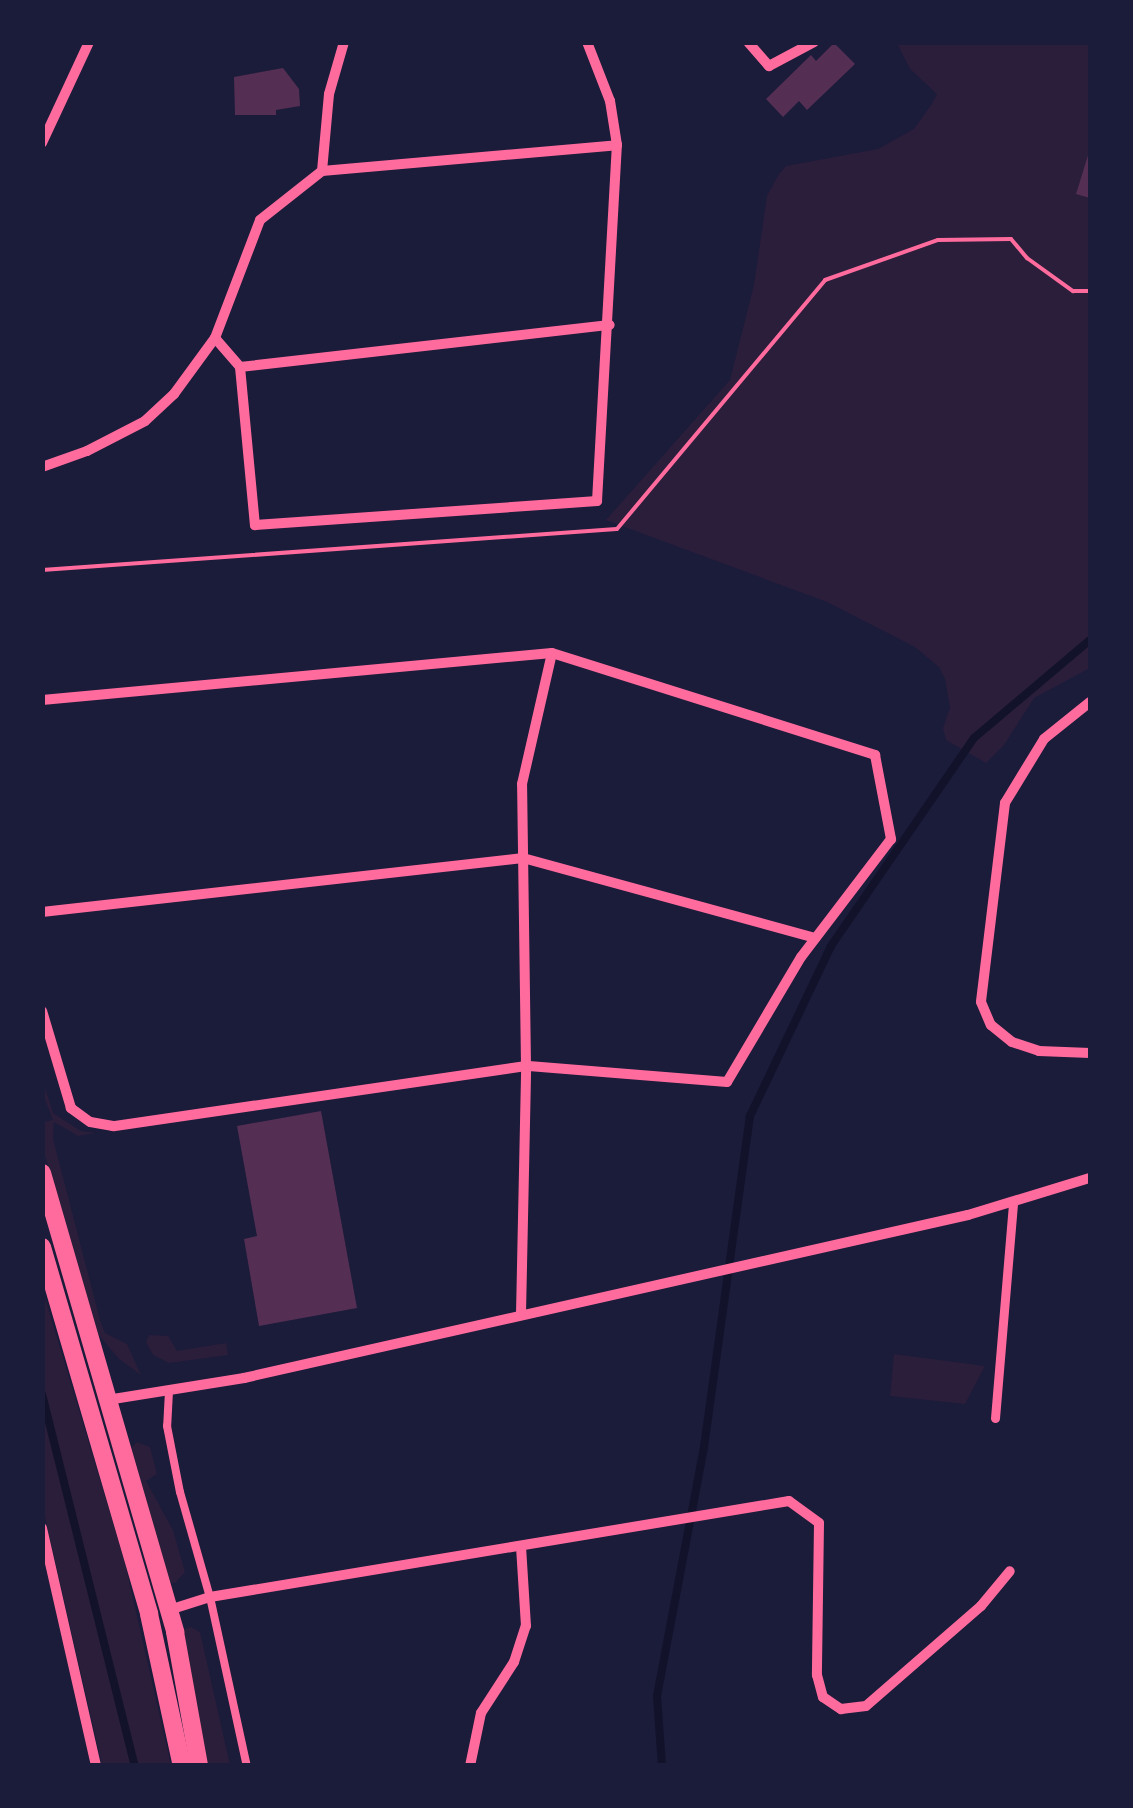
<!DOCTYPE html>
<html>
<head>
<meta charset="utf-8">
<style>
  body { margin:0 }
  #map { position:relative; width:1133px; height:1808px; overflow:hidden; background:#1b1b3a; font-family:"Asap Condensed",sans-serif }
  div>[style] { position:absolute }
  .green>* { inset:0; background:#2a1e3b }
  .stream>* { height:8px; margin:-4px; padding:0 4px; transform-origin:4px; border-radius:4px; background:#12122b }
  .building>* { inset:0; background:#542f53 }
  .path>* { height:4px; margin:-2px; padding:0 2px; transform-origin:2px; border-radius:2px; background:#ff6b9d }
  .service>* { height:8px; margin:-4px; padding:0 4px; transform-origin:4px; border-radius:4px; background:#ff6b9d }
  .pedestrian>* { height:9px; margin:-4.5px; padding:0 4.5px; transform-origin:4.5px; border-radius:4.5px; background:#ff6b9d }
  .minor>* { height:10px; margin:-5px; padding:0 5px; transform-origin:5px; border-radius:5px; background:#ff6b9d }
  .tertiary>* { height:18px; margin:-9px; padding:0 9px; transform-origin:9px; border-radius:9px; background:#ff6b9d }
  span { translate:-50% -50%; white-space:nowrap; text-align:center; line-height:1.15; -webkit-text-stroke:8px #1b1b3a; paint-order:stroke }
  .frame { position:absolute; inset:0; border:45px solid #1b1b3a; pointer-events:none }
</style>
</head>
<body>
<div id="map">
  <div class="green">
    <div style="clip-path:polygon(897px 43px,1090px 43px,1090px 668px,1034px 698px,1004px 745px,986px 763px,946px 740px,943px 728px,950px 707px,945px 679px,939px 667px,915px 647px,827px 602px,606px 520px,730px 380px,754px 285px,767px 196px,779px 174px,786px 166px,878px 149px,914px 129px,931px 105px,937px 94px,910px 69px)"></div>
    <div style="clip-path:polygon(42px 1078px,53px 1113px,81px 1131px,96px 1133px,78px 1136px,54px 1122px,53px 1139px,100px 1320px,105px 1333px,127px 1344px,141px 1375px,119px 1359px,98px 1334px,43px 1149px,43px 1122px,53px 1120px,43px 1094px)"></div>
    <div style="clip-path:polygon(42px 1288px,124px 1559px,171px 1765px,102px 1765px,43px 1508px)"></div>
    <div style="clip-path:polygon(149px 1335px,168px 1336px,177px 1351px,226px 1343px,228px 1355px,169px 1363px,153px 1355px,146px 1342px)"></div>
    <div style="clip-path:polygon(894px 1354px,985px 1366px,965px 1404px,890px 1396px)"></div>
    <div style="clip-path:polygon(137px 1442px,150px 1447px,157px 1474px,146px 1481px,173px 1530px,185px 1572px,175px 1583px,167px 1582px,128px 1451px)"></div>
    <div style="clip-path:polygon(191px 1627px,200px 1632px,230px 1765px,205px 1765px,182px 1630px)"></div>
  </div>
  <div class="stream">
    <div style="left:42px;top:1394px;width:383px;rotate:76deg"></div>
    <div style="left:662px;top:1766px;width:70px;rotate:-94.1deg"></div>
    <div style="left:657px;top:1696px;width:253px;rotate:-79.3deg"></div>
    <div style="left:704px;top:1447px;width:334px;rotate:-82.1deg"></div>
    <div style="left:750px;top:1116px;width:188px;rotate:-64.5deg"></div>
    <div style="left:831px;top:946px;width:252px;rotate:-55.5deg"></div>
    <div style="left:974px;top:738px;width:152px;rotate:-40.2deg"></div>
  </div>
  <div class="building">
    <div style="clip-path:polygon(834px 43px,855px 64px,807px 110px,799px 101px,783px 117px,766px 99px,811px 55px,816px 61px)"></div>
    <div style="clip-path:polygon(283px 68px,299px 89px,300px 106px,276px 110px,276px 115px,235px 115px,234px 77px)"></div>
    <div style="clip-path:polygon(1090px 149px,1090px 198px,1076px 194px)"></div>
    <div style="clip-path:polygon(321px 1111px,357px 1308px,259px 1326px,244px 1239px,257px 1236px,237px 1126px)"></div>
  </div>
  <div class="path">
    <div style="left:42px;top:570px;width:576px;rotate:-4.08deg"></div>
    <div style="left:617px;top:529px;width:324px;rotate:-50.1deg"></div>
    <div style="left:825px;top:280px;width:120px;rotate:-19.5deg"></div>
    <div style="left:938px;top:240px;width:73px;rotate:-0.8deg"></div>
    <div style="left:1011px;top:239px;width:25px;rotate:50deg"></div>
    <div style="left:1027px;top:258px;width:57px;rotate:35.7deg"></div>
    <div style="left:1073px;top:291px;width:17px"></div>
  </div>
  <div class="service">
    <div style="left:169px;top:1391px;width:35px;rotate:93deg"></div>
    <div style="left:167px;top:1426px;width:67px;rotate:78.9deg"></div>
    <div style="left:180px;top:1492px;width:109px;rotate:74.1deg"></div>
    <div style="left:210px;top:1597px;width:173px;rotate:77.7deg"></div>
  </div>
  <div class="pedestrian">
    <div style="left:995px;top:1418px;width:215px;rotate:-85.2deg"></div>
  </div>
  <div class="minor">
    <div style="left:748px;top:42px;width:32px;rotate:49deg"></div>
    <div style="left:769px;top:66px;width:51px;rotate:-28.1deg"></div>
    <div style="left:42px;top:143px;width:111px;rotate:-65deg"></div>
    <div style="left:322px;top:171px;width:296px;rotate:-5deg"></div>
    <div style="left:215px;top:338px;width:38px;rotate:49deg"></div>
    <div style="left:240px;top:367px;width:159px;rotate:84.6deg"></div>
    <div style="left:255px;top:525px;width:343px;rotate:-4deg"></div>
    <div style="left:597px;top:501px;width:357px;rotate:-86.8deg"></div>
    <div style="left:617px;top:145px;width:45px;rotate:-99deg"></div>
    <div style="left:610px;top:101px;width:63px;rotate:-111.3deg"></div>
    <div style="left:240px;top:367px;width:372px;rotate:-6.5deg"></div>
    <div style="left:42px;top:467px;width:48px;rotate:-19.6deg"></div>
    <div style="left:87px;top:451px;width:65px;rotate:-27.3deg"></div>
    <div style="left:145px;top:421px;width:40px;rotate:-43deg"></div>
    <div style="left:174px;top:394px;width:69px;rotate:-53.8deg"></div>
    <div style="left:215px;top:338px;width:126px;rotate:-69.1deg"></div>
    <div style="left:260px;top:220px;width:79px;rotate:-38.3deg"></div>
    <div style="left:322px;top:171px;width:77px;rotate:-84.8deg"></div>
    <div style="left:329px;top:94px;width:54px;rotate:-73.9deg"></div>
    <div style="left:42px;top:700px;width:512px;rotate:-5.27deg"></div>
    <div style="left:552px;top:653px;width:339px;rotate:17.5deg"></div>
    <div style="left:875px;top:755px;width:86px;rotate:79.2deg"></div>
    <div style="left:891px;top:839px;width:148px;rotate:127.3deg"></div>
    <div style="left:801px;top:957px;width:145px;rotate:120.6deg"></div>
    <div style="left:727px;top:1082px;width:202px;rotate:-175.4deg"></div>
    <div style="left:526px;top:1066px;width:417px;rotate:171.7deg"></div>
    <div style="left:113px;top:1126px;width:23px;rotate:-170deg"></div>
    <div style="left:90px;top:1122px;width:24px;rotate:-144deg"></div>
    <div style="left:71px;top:1108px;width:101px;rotate:-106.6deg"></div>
    <div style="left:1090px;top:702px;width:59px;rotate:141.2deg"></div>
    <div style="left:1044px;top:739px;width:75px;rotate:121.4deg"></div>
    <div style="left:1005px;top:803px;width:200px;rotate:96.9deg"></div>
    <div style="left:981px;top:1002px;width:25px;rotate:67deg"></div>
    <div style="left:991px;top:1025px;width:27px;rotate:39deg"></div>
    <div style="left:1012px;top:1042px;width:28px;rotate:18deg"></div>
    <div style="left:1039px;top:1051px;width:51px;rotate:2.2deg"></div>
    <div style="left:42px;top:912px;width:484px;rotate:-6.4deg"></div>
    <div style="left:523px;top:858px;width:303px;rotate:15.3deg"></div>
    <div style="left:521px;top:1314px;width:248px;rotate:-88.8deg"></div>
    <div style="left:526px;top:1066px;width:282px;rotate:-90.8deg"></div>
    <div style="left:522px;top:784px;width:134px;rotate:-77.1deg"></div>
    <div style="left:107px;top:1400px;width:139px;rotate:-9.1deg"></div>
    <div style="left:244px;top:1378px;width:742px;rotate:-12.69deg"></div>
    <div style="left:968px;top:1215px;width:127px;rotate:-16.9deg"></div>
    <div style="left:42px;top:1528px;width:244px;rotate:77.2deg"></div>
    <div style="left:169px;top:1610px;width:43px;rotate:-17.6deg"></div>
    <div style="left:210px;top:1597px;width:587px;rotate:-9.41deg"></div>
    <div style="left:789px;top:1501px;width:37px;rotate:36deg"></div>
    <div style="left:819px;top:1523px;width:152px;rotate:90.8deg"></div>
    <div style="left:817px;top:1675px;width:23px;rotate:75deg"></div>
    <div style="left:823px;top:1697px;width:22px;rotate:34deg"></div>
    <div style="left:841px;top:1709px;width:25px;rotate:-7deg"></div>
    <div style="left:866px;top:1706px;width:152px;rotate:-41deg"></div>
    <div style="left:981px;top:1606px;width:45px;rotate:-50.4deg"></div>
    <div style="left:470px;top:1766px;width:54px;rotate:-78.3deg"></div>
    <div style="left:481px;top:1713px;width:61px;rotate:-57.1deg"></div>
    <div style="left:514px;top:1662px;width:38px;rotate:-72deg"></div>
    <div style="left:526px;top:1626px;width:80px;rotate:-93.6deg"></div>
  </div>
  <div class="tertiary">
    <div style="left:42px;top:1173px;width:478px;rotate:73.8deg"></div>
    <div style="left:175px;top:1632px;width:136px;rotate:79.8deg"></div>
    <div style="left:42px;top:1247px;width:382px;rotate:73.7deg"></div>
    <div style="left:149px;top:1614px;width:156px;rotate:77.8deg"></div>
  </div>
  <div class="frame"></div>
</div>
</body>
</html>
